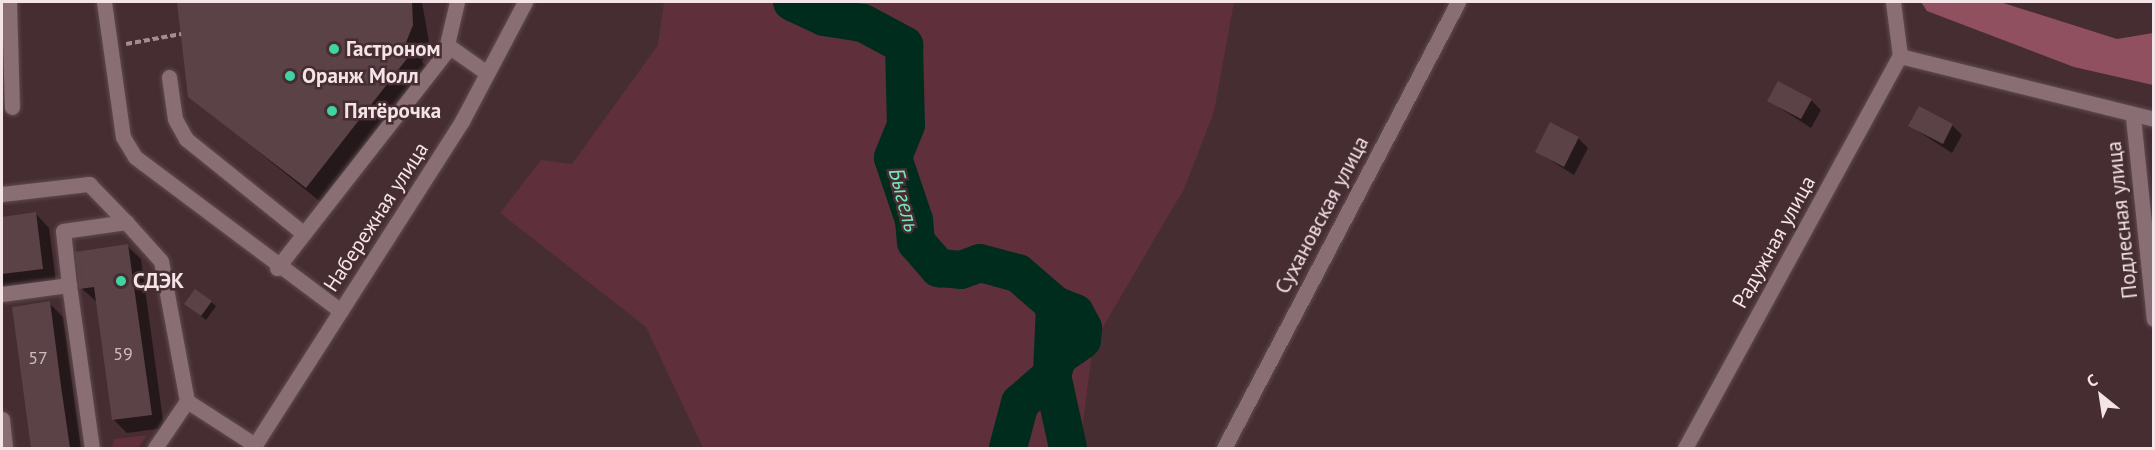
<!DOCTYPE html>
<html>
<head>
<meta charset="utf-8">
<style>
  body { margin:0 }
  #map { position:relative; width:2155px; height:450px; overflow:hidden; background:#452d32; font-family:"PT Sans",sans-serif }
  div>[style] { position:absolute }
  .green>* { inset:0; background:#5f2f3b }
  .forest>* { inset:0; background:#915060 }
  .shadow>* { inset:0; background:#0007 }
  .river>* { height:38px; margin:-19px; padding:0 19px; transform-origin:19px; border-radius:19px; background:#002c1e }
  .building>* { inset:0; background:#5a4247 }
  .path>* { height:4px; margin-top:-2px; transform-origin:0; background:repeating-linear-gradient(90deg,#a28e92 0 6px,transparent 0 9px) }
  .roads { filter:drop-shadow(0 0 2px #5f4b4f) drop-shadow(0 0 2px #5f4b4f) }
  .minor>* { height:15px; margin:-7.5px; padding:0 7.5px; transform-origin:7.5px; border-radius:7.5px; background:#896e73 }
  .dots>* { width:16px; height:16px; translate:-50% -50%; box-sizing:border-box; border:3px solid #452d32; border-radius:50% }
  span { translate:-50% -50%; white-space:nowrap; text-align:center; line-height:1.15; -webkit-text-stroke:5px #452d32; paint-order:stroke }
  .number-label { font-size:18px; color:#cebcbf }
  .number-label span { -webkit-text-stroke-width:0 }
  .poi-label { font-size:21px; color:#f4e4e7; font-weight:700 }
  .left { translate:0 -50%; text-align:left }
  .street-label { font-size:21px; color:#f4e4e7 }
  .water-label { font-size:22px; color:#77e5bb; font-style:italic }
  .frame { position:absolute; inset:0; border:3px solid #f4e4e7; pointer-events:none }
  .north { position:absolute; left:2071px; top:366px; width:60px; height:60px; -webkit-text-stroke:4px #452d32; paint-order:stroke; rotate:330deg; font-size:16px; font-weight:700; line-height:24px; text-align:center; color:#f4e4e7 }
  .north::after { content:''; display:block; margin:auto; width:21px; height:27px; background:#f4e4e7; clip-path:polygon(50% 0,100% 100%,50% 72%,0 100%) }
</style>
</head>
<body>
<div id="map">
  <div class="green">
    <div style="clip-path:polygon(664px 2px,1234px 2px,1214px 112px,1184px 189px,1093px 344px,1080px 448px,703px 448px,646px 327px,500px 213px,541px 160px,572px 164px,658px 45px)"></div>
    <div style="clip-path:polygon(148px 435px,138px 448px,112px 448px,114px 439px)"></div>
  </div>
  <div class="forest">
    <div style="clip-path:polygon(1921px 2px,2000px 2px,2117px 39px,2153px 33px,2153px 85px,2074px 67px,1927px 11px)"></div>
  </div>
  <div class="shadow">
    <div style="clip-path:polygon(179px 2px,422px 2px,429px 42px,422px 62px,429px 69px,323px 204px,190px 96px)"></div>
    <div style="clip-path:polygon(1811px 100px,1821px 110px,1811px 128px,1769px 101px)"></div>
    <div style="clip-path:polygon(1952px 125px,1962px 135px,1952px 153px,1910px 126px)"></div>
    <div style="clip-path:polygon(1578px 138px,1588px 148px,1574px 175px,1537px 152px)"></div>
    <div style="clip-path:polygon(36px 214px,49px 228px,56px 282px,2px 289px,2px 218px)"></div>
    <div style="clip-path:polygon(127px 246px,141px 259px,164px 428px,127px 433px,114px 420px,97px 302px,81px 288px)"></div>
    <div style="clip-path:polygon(211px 302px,216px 306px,206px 320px,186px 304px)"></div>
    <div style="clip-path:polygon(49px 303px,63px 317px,81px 448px,33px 448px,13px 308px)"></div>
  </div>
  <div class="river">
    <div style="left:792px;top:2px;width:35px;rotate:25deg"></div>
    <div style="left:824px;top:17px;width:39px;rotate:9deg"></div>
    <div style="left:863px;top:23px;width:47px;rotate:28.2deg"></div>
    <div style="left:904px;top:45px;width:80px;rotate:88.6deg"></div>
    <div style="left:906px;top:125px;width:35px;rotate:112deg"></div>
    <div style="left:893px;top:158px;width:65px;rotate:71.3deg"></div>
    <div style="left:914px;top:220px;width:22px;rotate:85deg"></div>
    <div style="left:916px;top:242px;width:35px;rotate:49deg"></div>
    <div style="left:939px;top:268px;width:22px;rotate:5deg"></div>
    <div style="left:961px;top:270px;width:20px;rotate:-20deg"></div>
    <div style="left:980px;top:263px;width:39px;rotate:15deg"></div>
    <div style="left:1018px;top:273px;width:49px;rotate:40.9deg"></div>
    <div style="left:1055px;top:305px;width:70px;rotate:92.5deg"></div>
    <div style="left:1052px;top:375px;width:75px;rotate:77.6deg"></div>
    <div style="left:1008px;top:448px;width:47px;rotate:-75.1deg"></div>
    <div style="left:1020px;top:403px;width:43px;rotate:-41.2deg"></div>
    <div style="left:1052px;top:375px;width:19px;rotate:-72deg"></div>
    <div style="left:1058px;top:357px;width:29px;rotate:-35deg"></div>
    <div style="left:1082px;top:340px;width:12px;rotate:-85deg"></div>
    <div style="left:1083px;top:328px;width:17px;rotate:-118deg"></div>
    <div style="left:1075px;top:313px;width:22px;rotate:-158deg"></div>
  </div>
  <div class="building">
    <div style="clip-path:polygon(177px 2px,412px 2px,413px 25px,405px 45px,413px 51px,306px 188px,188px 97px)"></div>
    <div style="clip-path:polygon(1778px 81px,1812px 99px,1801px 119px,1767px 101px)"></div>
    <div style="clip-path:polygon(1919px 106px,1953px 124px,1943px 144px,1908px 126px)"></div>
    <div style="clip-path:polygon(1550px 122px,1579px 137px,1564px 167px,1535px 152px)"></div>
    <div style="clip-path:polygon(36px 212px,43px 269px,2px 274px,2px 217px)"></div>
    <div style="clip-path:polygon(128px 244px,152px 415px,112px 420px,94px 287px,79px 289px,75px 252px)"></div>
    <div style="clip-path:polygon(195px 289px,212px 301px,201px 316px,184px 304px)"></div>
    <div style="clip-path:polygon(50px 301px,61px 386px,70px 448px,31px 448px,12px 307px)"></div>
  </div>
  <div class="path">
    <div style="left:126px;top:44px;width:56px;rotate:-10.3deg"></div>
  </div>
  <div class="roads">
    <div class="minor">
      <div style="left:9px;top:2px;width:105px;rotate:88.4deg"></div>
      <div style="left:104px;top:2px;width:136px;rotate:82deg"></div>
      <div style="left:123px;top:137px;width:23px;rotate:59deg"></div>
      <div style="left:135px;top:157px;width:257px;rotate:36.8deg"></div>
      <div style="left:1893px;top:2px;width:54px;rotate:82.6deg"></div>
      <div style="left:447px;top:45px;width:49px;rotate:35deg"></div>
      <div style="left:1900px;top:56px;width:262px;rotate:13.9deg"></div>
      <div style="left:169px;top:77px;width:42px;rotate:81.9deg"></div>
      <div style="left:175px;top:119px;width:23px;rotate:61deg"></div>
      <div style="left:186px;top:139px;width:151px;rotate:38.8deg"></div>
      <div style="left:2133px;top:117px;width:203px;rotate:84.1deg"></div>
      <div style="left:2px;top:194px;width:88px;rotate:-6.6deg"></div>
      <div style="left:89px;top:184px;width:53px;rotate:45.8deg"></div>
      <div style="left:277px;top:268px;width:273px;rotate:-52deg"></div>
      <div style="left:445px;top:53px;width:52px;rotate:-76.8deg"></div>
      <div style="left:69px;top:285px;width:165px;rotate:82deg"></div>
      <div style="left:2px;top:294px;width:68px;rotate:-7.7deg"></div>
      <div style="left:69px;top:285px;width:54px;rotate:-96.3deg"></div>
      <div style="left:63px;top:231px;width:64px;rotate:-8.1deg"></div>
      <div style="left:126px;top:222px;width:52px;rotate:48.1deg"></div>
      <div style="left:161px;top:261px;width:142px;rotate:79.5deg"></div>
      <div style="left:2px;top:419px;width:29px;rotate:84deg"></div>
      <div style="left:155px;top:448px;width:57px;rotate:-55.8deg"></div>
      <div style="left:187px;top:401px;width:81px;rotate:32.9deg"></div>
      <div style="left:253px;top:448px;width:388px;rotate:-57.4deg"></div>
      <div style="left:462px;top:121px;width:135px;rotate:-62.1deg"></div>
      <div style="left:1224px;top:448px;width:504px;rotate:-62.32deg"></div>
      <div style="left:1685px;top:448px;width:447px;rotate:-61.3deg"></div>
    </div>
  </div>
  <div class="dots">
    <div style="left:334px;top:49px;background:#3ed4a3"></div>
    <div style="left:290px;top:76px;background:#3ed4a3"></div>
    <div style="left:332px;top:111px;background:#3ed4a3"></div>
    <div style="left:121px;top:281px;background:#3ed4a3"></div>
  </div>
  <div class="number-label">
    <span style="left:123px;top:354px">59</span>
    <span style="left:38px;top:358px">57</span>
  </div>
  <div class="poi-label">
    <span class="left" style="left:346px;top:49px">Гастроном</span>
    <span class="left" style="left:302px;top:76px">Оранж Молл</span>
    <span class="left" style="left:344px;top:111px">Пятёрочка</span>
    <span class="left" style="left:133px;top:281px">СДЭК</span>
  </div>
  <div class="street-label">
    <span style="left:1322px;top:215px;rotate:-62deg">Сухановская улица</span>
    <span style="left:376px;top:217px;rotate:-57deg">Набережная улица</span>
    <span style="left:2122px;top:220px;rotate:-96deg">Подлесная улица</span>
    <span style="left:1774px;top:242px;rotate:-61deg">Радужная улица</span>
  </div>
  <div class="water-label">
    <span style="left:904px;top:200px;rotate:75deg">Быгель</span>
  </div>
  <div class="frame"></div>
  <div class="north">С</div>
</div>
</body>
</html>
